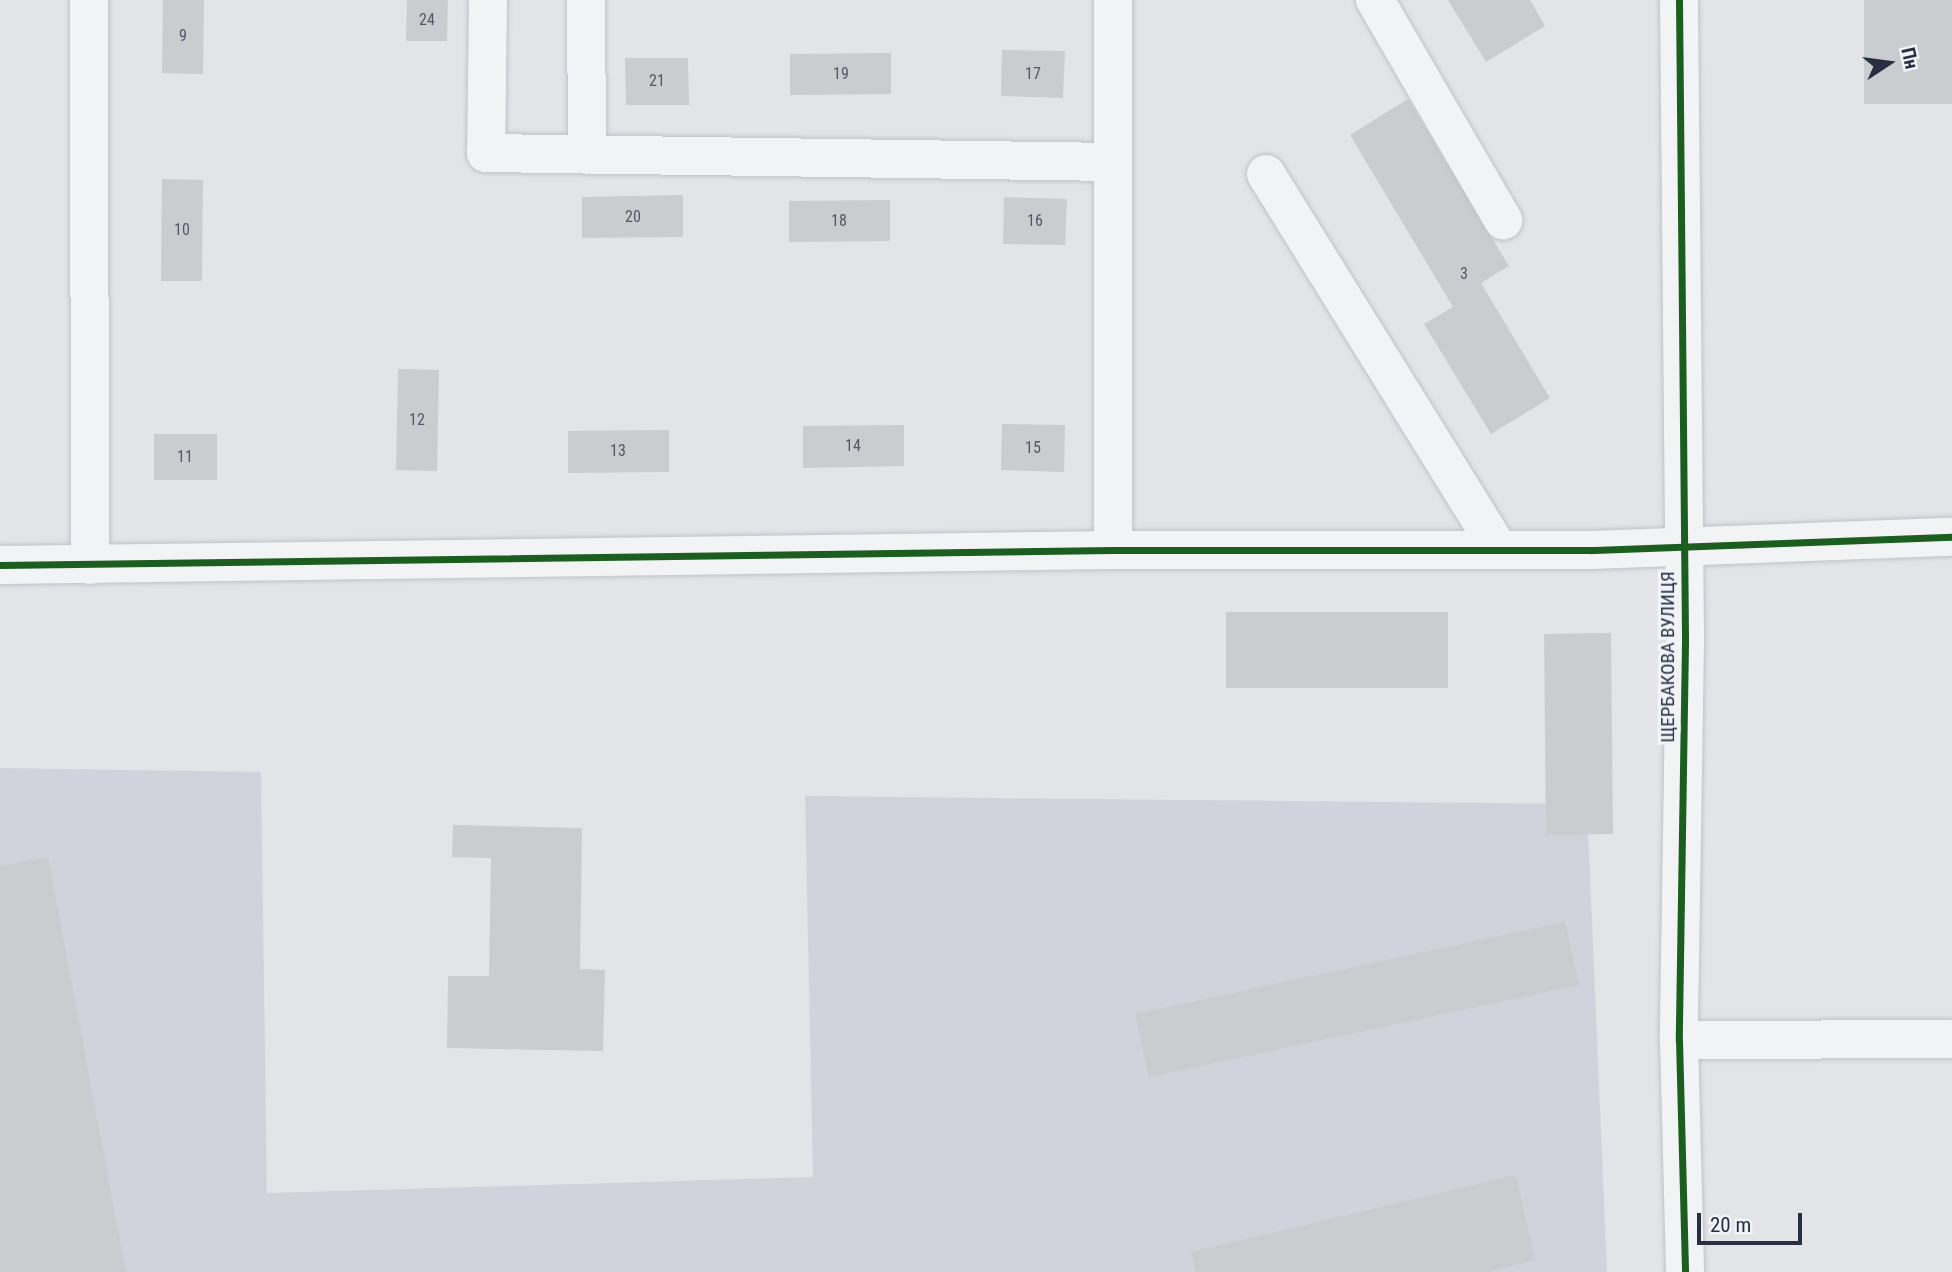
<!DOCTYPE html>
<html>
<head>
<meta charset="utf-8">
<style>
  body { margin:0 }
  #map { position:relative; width:1952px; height:1272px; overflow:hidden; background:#e3e4e8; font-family:"Roboto Condensed",sans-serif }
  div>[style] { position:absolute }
  .built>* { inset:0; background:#d0d3db }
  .building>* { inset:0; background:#cbccd0 }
  .roads { filter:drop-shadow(0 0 2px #c1c2c6) drop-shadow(0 0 2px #c1c2c6) }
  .minor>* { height:38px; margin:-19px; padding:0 19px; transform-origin:19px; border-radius:19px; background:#f2f3f5 }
  .cycleway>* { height:7px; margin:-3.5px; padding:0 3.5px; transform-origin:3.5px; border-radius:3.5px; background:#1b5e20 }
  span { translate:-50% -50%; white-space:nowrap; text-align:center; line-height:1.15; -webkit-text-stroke:7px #f0f3f7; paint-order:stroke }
  .number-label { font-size:16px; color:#525767 }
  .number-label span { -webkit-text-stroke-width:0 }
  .street-label { font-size:19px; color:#282f43 }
  .north { position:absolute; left:1854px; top:28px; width:70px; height:70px; -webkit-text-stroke:5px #f0f3f7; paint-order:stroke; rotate:77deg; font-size:19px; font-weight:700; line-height:28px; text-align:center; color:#282f43 }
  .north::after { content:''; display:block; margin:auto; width:24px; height:32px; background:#282f43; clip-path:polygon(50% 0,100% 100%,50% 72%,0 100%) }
  .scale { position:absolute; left:1697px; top:1213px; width:105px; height:32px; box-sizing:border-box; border:4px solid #282f43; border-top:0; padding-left:9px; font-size:21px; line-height:24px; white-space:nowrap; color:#282f43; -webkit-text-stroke:5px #f0f3f7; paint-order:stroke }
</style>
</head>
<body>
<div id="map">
  <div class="built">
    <div style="clip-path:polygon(0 768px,261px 772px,267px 1193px,813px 1177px,805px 796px,1587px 804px,1607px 1272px,0 1272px)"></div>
  </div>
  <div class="building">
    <div style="clip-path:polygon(163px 0,204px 0,203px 74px,162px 73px)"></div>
    <div style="clip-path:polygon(407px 0,448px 0,447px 41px,406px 41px)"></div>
    <div style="clip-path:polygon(1448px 0,1530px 0,1545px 26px,1486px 62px)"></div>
    <div style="clip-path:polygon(1864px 0,1952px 0,1952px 104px,1864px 104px)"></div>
    <div style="clip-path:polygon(1002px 50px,1065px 51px,1063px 98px,1001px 96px)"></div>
    <div style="clip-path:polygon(891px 53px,891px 94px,790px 95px,790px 54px)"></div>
    <div style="clip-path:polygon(625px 58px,688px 58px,689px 105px,626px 105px)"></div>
    <div style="clip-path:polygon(1408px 99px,1509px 266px,1481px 283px,1550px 398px,1491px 434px,1424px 324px,1453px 307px,1350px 135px)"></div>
    <div style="clip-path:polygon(162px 179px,203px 180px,202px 281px,161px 281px)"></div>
    <div style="clip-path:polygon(683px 195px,683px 237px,582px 238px,582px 197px)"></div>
    <div style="clip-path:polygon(1004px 197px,1067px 199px,1065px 245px,1003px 244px)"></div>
    <div style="clip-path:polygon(890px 200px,890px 241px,789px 242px,789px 201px)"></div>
    <div style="clip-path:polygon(398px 369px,439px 370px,437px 471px,396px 470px)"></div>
    <div style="clip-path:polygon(1002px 424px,1065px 425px,1064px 472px,1001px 470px)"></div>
    <div style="clip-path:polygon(904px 425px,904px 466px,803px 468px,803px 426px)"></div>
    <div style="clip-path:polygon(669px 430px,669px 472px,568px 473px,568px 431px)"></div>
    <div style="clip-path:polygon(154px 434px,217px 434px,217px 480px,154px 480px)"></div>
    <div style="clip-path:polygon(1226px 612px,1448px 612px,1448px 688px,1226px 688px)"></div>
    <div style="clip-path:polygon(1611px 633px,1613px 834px,1546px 835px,1544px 634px)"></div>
    <div style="clip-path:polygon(453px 825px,582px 828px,580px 969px,605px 970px,603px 1051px,447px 1048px,448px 976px,489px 976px,491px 858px,452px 857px)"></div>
    <div style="clip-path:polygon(48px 857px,126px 1272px,0 1272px,0 866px)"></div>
    <div style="clip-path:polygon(1565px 922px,1579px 985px,1149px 1077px,1135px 1014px)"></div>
    <div style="clip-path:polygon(1516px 1175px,1535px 1260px,1487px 1272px,1196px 1272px,1191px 1252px)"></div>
  </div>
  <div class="roads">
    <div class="minor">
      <div style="left:89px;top:0;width:565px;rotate:89.9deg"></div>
      <div style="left:488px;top:0;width:153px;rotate:90.7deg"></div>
      <div style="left:486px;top:153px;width:627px;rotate:0.82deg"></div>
      <div style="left:586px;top:0;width:155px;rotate:89.6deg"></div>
      <div style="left:1113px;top:0;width:550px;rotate:90deg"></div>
      <div style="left:1375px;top:0;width:255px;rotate:59.8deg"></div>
      <div style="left:1679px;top:0;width:642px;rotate:89.46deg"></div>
      <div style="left:1685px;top:642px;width:398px;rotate:90.9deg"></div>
      <div style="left:1679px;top:1040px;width:232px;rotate:88.5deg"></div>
      <div style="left:1266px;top:174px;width:442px;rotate:58.2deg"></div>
      <div style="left:0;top:565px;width:1113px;rotate:-0.77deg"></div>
      <div style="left:1113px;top:550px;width:478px"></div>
      <div style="left:1591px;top:550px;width:361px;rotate:-2.1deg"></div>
      <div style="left:1679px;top:1040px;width:273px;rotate:-0.2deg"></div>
    </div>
  </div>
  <div class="cycleway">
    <div style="left:1679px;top:0;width:642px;rotate:89.46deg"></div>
    <div style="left:1685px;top:642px;width:398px;rotate:90.9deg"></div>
    <div style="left:1679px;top:1040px;width:232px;rotate:88.5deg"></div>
    <div style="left:0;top:565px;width:1113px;rotate:-0.77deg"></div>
    <div style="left:1113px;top:550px;width:478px"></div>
    <div style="left:1591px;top:550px;width:361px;rotate:-2.1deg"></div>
  </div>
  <div class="number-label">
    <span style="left:427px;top:20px">24</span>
    <span style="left:183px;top:36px">9</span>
    <span style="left:841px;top:74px">19</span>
    <span style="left:1033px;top:74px">17</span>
    <span style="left:657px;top:81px">21</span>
    <span style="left:633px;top:217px">20</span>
    <span style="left:839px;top:221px">18</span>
    <span style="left:1035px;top:221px">16</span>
    <span style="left:182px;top:230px">10</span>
    <span style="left:1464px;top:274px">3</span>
    <span style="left:417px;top:420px">12</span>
    <span style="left:853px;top:446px">14</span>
    <span style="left:1033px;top:448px">15</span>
    <span style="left:618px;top:451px">13</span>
    <span style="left:185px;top:457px">11</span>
  </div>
  <div class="street-label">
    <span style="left:1668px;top:657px;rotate:-90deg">ЩЕРБАКОВА ВУЛИЦЯ</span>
  </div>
  <div class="north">Пн</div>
  <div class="scale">20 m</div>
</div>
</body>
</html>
